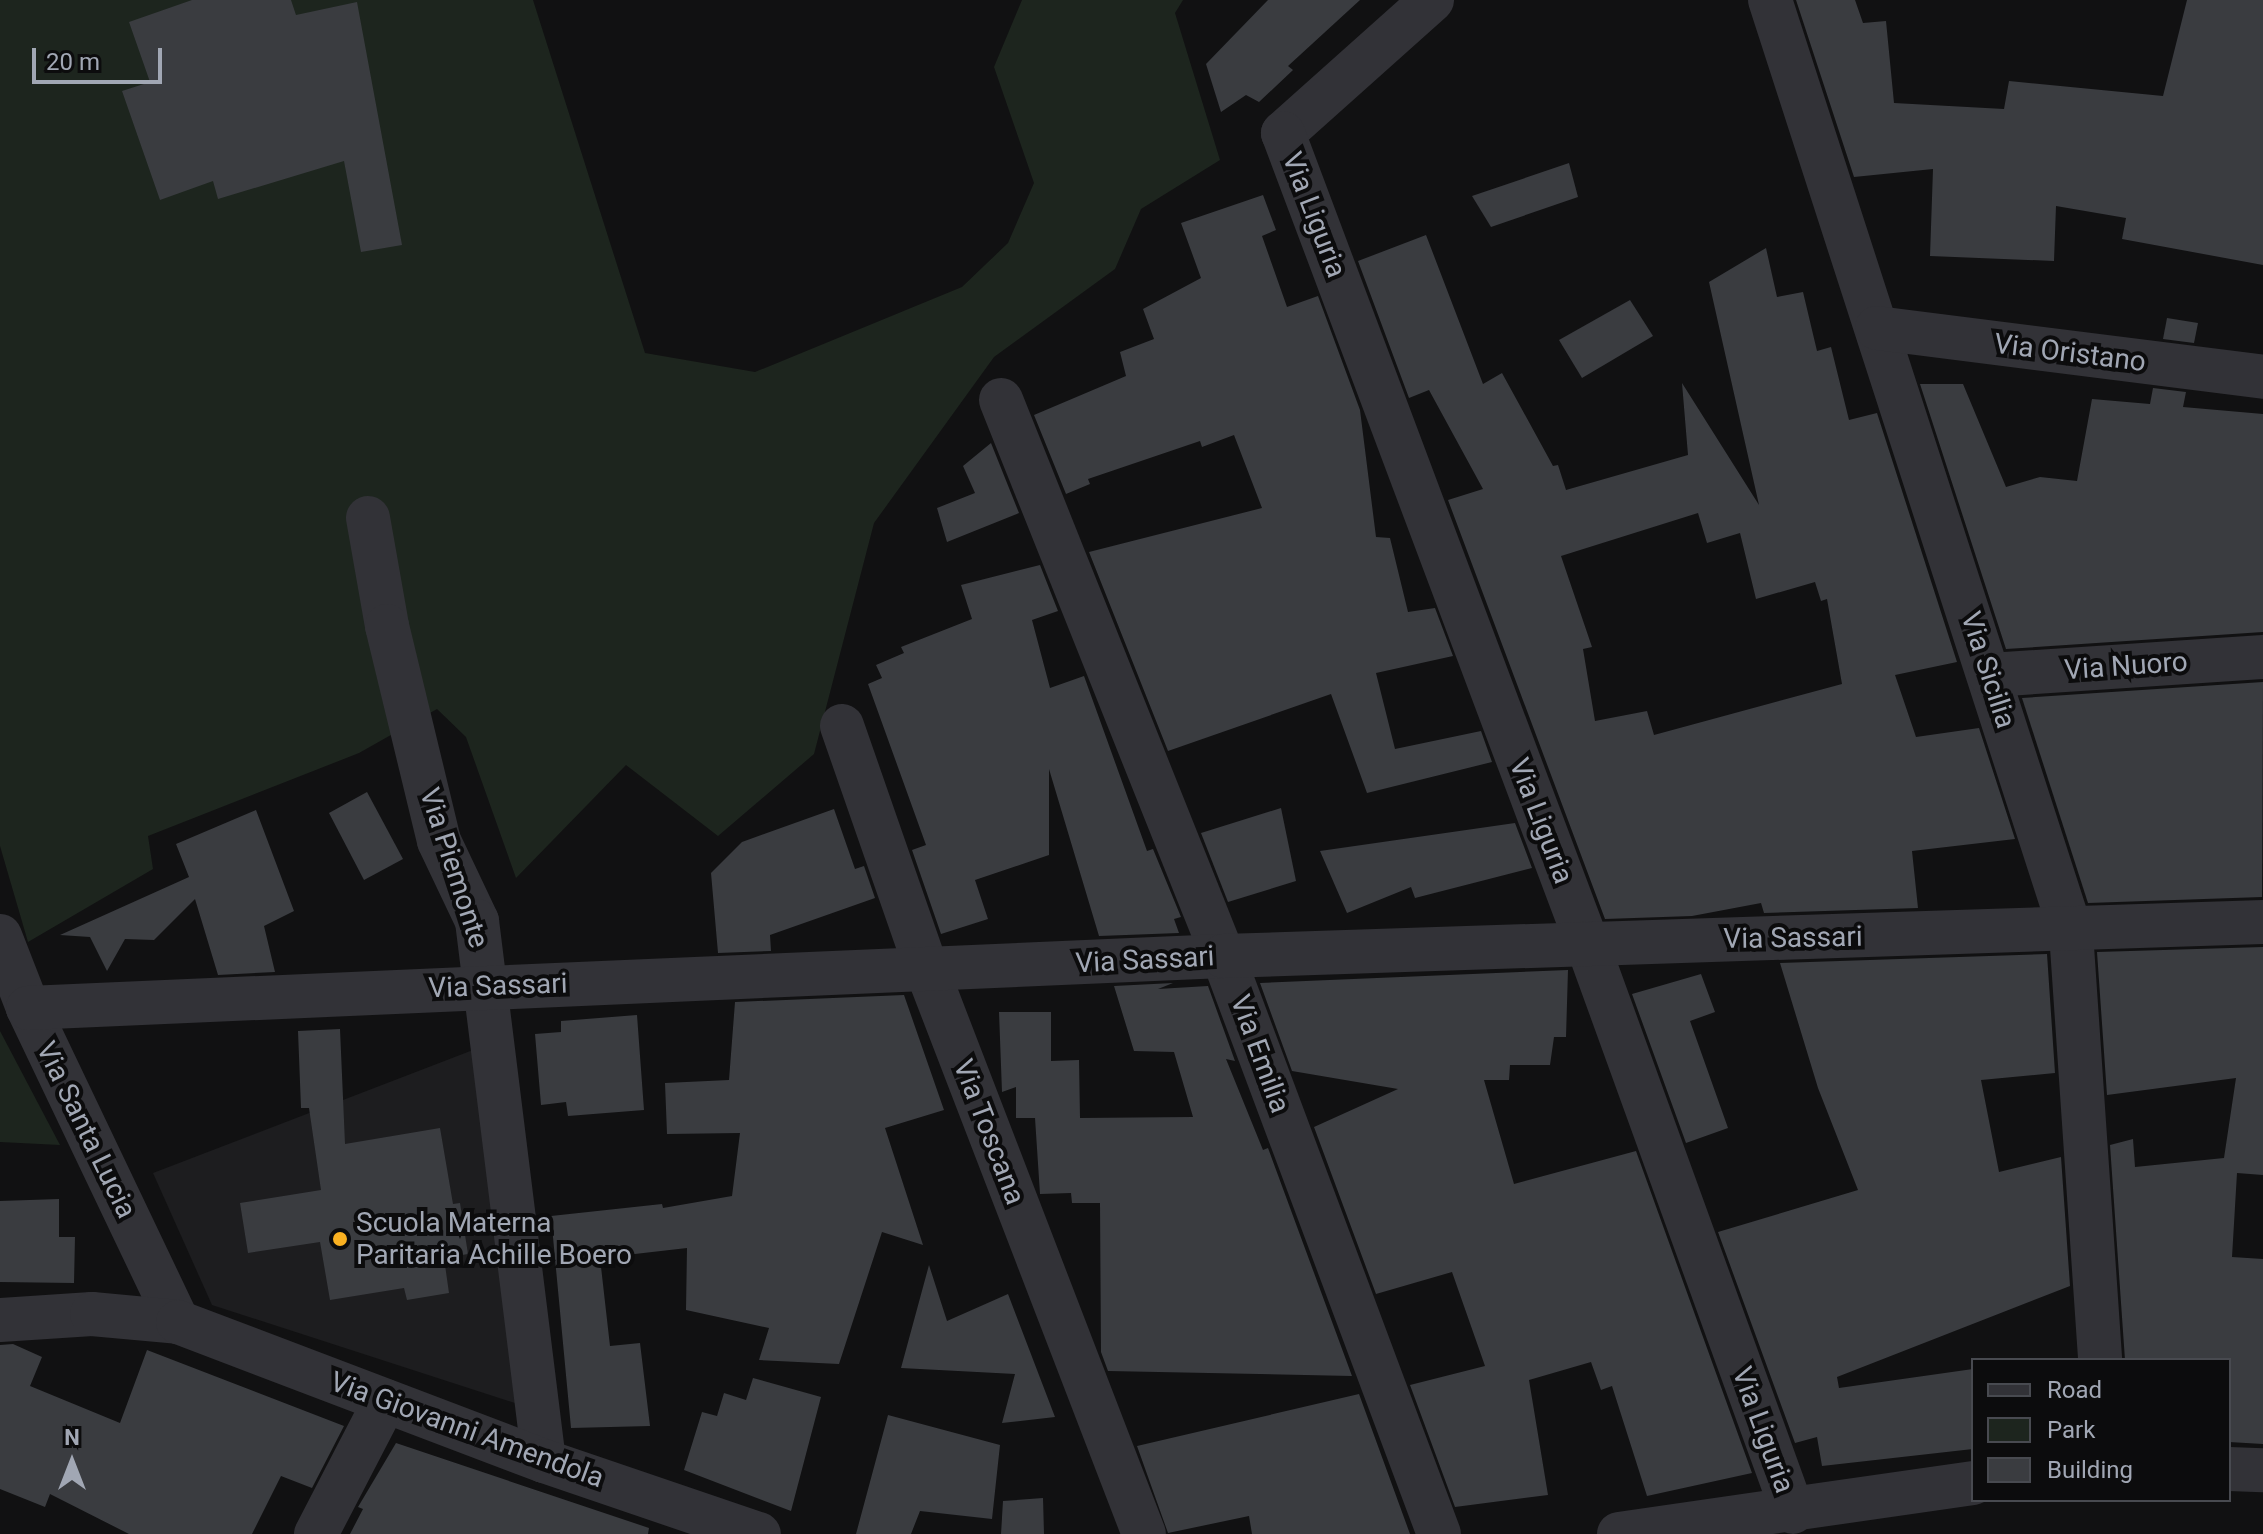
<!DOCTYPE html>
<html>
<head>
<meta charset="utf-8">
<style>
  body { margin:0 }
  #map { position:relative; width:2263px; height:1534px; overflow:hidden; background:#111112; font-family:Roboto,sans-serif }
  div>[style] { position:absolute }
  .built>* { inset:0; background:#1d1d1f }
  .green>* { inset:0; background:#1d251e }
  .building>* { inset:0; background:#3a3c40 }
  .minor>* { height:44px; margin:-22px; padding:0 22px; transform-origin:22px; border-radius:22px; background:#323237 }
  .dots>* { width:22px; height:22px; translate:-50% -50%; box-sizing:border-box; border:4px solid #0c0c0d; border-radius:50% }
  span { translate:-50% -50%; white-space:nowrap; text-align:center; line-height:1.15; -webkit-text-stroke:8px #0c0c0d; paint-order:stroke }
  .street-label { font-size:28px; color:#a1a7b4 }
  .poi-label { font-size:28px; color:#a1a7b4 }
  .left { translate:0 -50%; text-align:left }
  .legend { position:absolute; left:1971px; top:1358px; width:260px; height:144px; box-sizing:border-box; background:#0c0c0d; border:2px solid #484a50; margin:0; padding:10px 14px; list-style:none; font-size:24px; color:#a1a7b4 }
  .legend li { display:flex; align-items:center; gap:16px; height:40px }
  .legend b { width:40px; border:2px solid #484a50 }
  .north { position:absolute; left:32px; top:1422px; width:80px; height:80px; -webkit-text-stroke:6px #0c0c0d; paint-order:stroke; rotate:0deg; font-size:22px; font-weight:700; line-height:32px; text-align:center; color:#a1a7b4 }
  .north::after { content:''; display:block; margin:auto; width:28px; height:36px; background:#a1a7b4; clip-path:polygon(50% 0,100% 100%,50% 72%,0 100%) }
  .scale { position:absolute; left:32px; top:48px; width:130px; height:36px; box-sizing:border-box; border:4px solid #a1a7b4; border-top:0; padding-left:10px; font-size:24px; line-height:28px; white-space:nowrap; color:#a1a7b4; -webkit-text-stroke:6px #0c0c0d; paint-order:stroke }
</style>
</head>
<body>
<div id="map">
  <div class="built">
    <div style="clip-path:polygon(473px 1050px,518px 1404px,212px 1305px,153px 1173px)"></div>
  </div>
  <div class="green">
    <div style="clip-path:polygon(0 0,533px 0,645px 353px,755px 372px,962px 287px,1008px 243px,1034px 183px,994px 67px,1022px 0,1183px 0,1175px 13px,1220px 160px,1141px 209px,1115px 269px,994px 357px,874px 523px,814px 754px,718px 836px,626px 765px,516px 878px,466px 737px,437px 709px,359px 753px,148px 836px,153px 869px,28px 942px,0 846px)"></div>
    <div style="clip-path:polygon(0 1031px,60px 1145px,0 1142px)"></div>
  </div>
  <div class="building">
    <div style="clip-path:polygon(192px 0,291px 0,296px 15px,357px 2px,402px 245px,361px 252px,344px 161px,218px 199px,213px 181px,160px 200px,122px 91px,150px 82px,129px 22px)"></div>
    <div style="clip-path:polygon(1268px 0,1360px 0,1288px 66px,1293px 70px,1259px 102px,1246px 95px,1221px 112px,1206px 64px)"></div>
    <div style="clip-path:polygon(1796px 0,1855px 0,1863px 23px,1886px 21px,1894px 103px,2004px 109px,2009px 81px,2163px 96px,2187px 0,2263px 0,2263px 265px,2122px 239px,2126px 218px,2056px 206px,2054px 261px,1930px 256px,1933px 169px,1854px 177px)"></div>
    <div style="clip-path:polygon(1569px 163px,1578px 197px,1491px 227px,1472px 196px)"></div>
    <div style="clip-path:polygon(1263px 195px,1276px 230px,1262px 236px,1287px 307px,1318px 296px,1360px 410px,1376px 537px,1390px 538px,1408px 612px,1435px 608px,1453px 656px,1376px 673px,1395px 749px,1481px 731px,1492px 762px,1367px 793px,1331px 694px,1168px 751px,1089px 552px,1262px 508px,1234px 435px,1202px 447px,1200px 441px,1088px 479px,1090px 484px,1066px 494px,1034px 415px,1126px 376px,1120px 352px,1154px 339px,1143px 309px,1201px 278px,1181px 223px)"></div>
    <div style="clip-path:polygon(evenodd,1426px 235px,1483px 384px,1502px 373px,1553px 466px,1558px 465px,1566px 490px,1688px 455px,1682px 383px,1759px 505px,1709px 282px,1766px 248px,1777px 297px,1803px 292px,1817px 351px,1831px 347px,1849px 420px,1877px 413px,1957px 662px,1895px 675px,1916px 737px,1979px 728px,2015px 839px,1912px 851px,1918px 908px,1764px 913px,1761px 903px,1692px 916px,1605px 919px,1448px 500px,1483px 489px,1429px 390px,1409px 398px,1358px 261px,1426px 235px,1698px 513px,1707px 543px,1740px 533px,1756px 599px,1815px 582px,1821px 601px,1827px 599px,1842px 684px,1654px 735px,1647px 711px,1595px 721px,1583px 649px,1592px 647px,1561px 556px,1698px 513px)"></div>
    <div style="clip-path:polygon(1630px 300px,1653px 336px,1582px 378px,1559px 340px)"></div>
    <div style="clip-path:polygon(2167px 318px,2198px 323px,2194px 343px,2163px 339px)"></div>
    <div style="clip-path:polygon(1920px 384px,1963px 384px,2006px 487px,2040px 477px,2077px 481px,2092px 399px,2150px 404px,2153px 388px,2186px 392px,2183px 407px,2263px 414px,2263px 632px,2006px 649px)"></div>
    <div style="clip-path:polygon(991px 443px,1019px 513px,947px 542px,937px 508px,975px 493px,963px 466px)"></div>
    <div style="clip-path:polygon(1040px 565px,1058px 611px,1032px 620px,1050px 688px,1084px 676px,1147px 851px,1153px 849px,1181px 917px,1174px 919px,1179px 933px,1099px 936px,1049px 769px,1049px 855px,975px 880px,988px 919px,941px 934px,912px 850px,926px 845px,868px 684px,882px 678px,876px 665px,904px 653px,901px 647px,972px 619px,961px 585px)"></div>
    <div style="clip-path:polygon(2263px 682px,2262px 897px,2088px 903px,2022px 698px)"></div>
    <div style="clip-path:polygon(367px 792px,403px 859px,364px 880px,329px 813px)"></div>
    <div style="clip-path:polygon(1281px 808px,1296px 881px,1228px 902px,1201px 833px)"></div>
    <div style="clip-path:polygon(834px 809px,855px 869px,864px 866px,875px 898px,770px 935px,771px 951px,718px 953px,711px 873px,742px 842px)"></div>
    <div style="clip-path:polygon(256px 810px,294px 911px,264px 926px,275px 972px,218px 975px,195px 899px,154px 940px,125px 939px,107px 971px,90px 937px,60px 935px,189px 877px,176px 844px)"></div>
    <div style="clip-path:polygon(1515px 823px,1532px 868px,1415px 898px,1411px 887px,1347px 913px,1320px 851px)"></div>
    <div style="clip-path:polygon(2263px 947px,2263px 1175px,2237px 1173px,2232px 1257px,2263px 1259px,2263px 1444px,2229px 1442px,2229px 1360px,2125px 1360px,2110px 1145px,2133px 1139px,2135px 1167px,2224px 1158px,2236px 1078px,2107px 1095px,2097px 952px)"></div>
    <div style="clip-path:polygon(2047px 954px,2055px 1073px,1981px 1080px,1999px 1172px,2061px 1157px,2070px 1286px,1837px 1377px,1839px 1388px,1973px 1369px,1973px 1449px,1822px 1466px,1817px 1437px,1795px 1443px,1718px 1232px,1858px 1190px,1818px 1088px,1780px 963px)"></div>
    <div style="clip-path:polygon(1568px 970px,1566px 1037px,1554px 1037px,1550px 1065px,1510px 1065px,1509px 1080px,1484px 1080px,1514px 1184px,1636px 1151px,1752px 1473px,1647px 1496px,1612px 1386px,1601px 1390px,1591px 1362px,1529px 1380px,1548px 1495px,1455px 1507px,1410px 1385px,1485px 1366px,1452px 1272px,1376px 1294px,1314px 1127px,1398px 1089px,1292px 1071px,1260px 983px)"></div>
    <div style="clip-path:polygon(1701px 974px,1715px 1012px,1690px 1021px,1728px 1128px,1686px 1143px,1632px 994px)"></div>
    <div style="clip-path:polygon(1173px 983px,1158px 989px,1208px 986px,1235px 1061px,1226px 1059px,1263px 1150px,1268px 1148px,1352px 1376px,1108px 1371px,1101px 1352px,1100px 1203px,1072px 1203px,1071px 1193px,1040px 1194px,1035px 1118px,1016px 1118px,1016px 1087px,1002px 1092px,999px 1012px,1051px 1012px,1051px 1061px,1079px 1060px,1080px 1118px,1193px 1117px,1174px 1052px,1134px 1051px,1114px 986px)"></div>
    <div style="clip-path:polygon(904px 995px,944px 1110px,885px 1128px,923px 1245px,882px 1232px,839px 1364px,759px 1360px,769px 1328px,686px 1310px,687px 1248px,600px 1258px,610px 1346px,640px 1343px,650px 1426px,571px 1428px,551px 1216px,662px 1204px,663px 1208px,732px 1196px,740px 1133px,667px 1134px,665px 1083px,729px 1080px,735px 1002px)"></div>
    <div style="clip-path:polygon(637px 1015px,644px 1110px,568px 1116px,566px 1102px,541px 1105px,535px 1034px,561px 1032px,561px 1021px)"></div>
    <div style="clip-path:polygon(340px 1029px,345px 1144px,440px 1128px,453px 1204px,460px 1203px,468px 1254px,444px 1258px,449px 1293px,407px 1300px,404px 1288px,330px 1300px,320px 1242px,248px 1253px,240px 1203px,321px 1190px,309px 1108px,301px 1108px,298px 1031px)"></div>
    <div style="clip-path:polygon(59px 1199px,59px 1237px,75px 1237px,74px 1283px,0 1282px,0 1201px)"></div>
    <div style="clip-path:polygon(929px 1265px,947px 1321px,1008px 1294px,1055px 1417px,1002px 1423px,1015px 1374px,901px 1368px)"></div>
    <div style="clip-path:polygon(13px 1344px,42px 1357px,30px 1386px,120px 1423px,147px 1350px,344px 1426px,312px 1488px,281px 1476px,252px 1534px,129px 1534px,50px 1494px,45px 1507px,0 1489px,0 1345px)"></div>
    <div style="clip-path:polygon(753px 1378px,821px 1397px,791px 1511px,684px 1470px,702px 1412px,717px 1416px,724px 1393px,746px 1400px)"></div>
    <div style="clip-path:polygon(1359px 1394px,1410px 1534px,1252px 1534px,1249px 1516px,1168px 1533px,1137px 1446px)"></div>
    <div style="clip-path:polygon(888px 1415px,1000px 1445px,992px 1519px,920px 1511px,911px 1534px,856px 1534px)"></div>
    <div style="clip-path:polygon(396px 1443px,649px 1528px,648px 1534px,350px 1534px,363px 1509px,358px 1507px)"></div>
    <div style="clip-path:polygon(1043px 1498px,1044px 1534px,1001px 1534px,1003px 1501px)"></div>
  </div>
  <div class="minor">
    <div style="left:1432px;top:0;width:200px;rotate:138.2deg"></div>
    <div style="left:1283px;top:133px;width:865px;rotate:69.43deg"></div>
    <div style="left:1587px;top:943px;width:605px;rotate:70.1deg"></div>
    <div style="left:1770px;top:0;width:979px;rotate:72.1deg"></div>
    <div style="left:2071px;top:932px;width:429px;rotate:86.1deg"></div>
    <div style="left:1877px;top:328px;width:389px;rotate:7.2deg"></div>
    <div style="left:1001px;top:400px;width:599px;rotate:68.23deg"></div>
    <div style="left:1223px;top:956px;width:617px;rotate:69.51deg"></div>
    <div style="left:368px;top:518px;width:110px;rotate:80deg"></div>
    <div style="left:387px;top:626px;width:221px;rotate:76.4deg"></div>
    <div style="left:439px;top:841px;width:89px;rotate:64.6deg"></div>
    <div style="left:477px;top:921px;width:544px;rotate:82.93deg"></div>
    <div style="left:1990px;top:675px;width:274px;rotate:-3.8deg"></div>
    <div style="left:842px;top:726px;width:258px;rotate:70.8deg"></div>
    <div style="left:927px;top:970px;width:604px;rotate:68.96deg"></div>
    <div style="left:0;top:936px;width:77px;rotate:68.7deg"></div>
    <div style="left:28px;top:1008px;width:348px;rotate:64.5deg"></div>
    <div style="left:28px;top:1008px;width:1196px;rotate:-2.49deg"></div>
    <div style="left:1223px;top:956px;width:1041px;rotate:-1.87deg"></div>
    <div style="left:0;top:1320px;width:92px;rotate:-3.7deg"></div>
    <div style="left:92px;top:1314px;width:86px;rotate:5.3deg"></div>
    <div style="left:178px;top:1322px;width:392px;rotate:20.8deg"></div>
    <div style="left:544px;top:1461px;width:227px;rotate:18.8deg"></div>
    <div style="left:2229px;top:1469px;width:34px;rotate:2deg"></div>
    <div style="left:316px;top:1534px;width:150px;rotate:-62.6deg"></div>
    <div style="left:1619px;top:1534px;width:358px;rotate:-8.2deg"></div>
  </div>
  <div class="dots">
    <div style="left:340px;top:1239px;background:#fab121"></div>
  </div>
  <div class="street-label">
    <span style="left:1314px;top:215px;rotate:69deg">Via Liguria</span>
    <span style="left:2070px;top:353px;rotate:7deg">Via Oristano</span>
    <span style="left:2126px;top:666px;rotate:-4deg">Via Nuoro</span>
    <span style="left:1988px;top:670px;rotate:72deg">Via Sicilia</span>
    <span style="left:1541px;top:821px;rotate:69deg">Via Liguria</span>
    <span style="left:454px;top:868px;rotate:72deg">Via Piemonte</span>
    <span style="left:1793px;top:938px;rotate:-1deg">Via Sassari</span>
    <span style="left:1145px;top:960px;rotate:-3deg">Via Sassari</span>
    <span style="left:498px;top:986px;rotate:-2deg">Via Sassari</span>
    <span style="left:1260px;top:1054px;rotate:70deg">Via Emilia</span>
    <span style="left:86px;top:1130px;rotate:64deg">Via Santa Lucia</span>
    <span style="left:989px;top:1132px;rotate:69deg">Via Toscana</span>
    <span style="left:467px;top:1430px;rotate:20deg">Via Giovanni Amendola</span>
    <span style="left:1763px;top:1430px;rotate:70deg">Via Liguria</span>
  </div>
  <div class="poi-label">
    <span class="left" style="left:356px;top:1239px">Scuola Materna<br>Paritaria Achille Boero</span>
  </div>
  <ul class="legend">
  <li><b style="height:10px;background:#323237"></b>Road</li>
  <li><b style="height:22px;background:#1d251e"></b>Park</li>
  <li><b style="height:22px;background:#3a3c40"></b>Building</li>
  </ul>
  <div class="north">N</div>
  <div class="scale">20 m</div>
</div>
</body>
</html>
